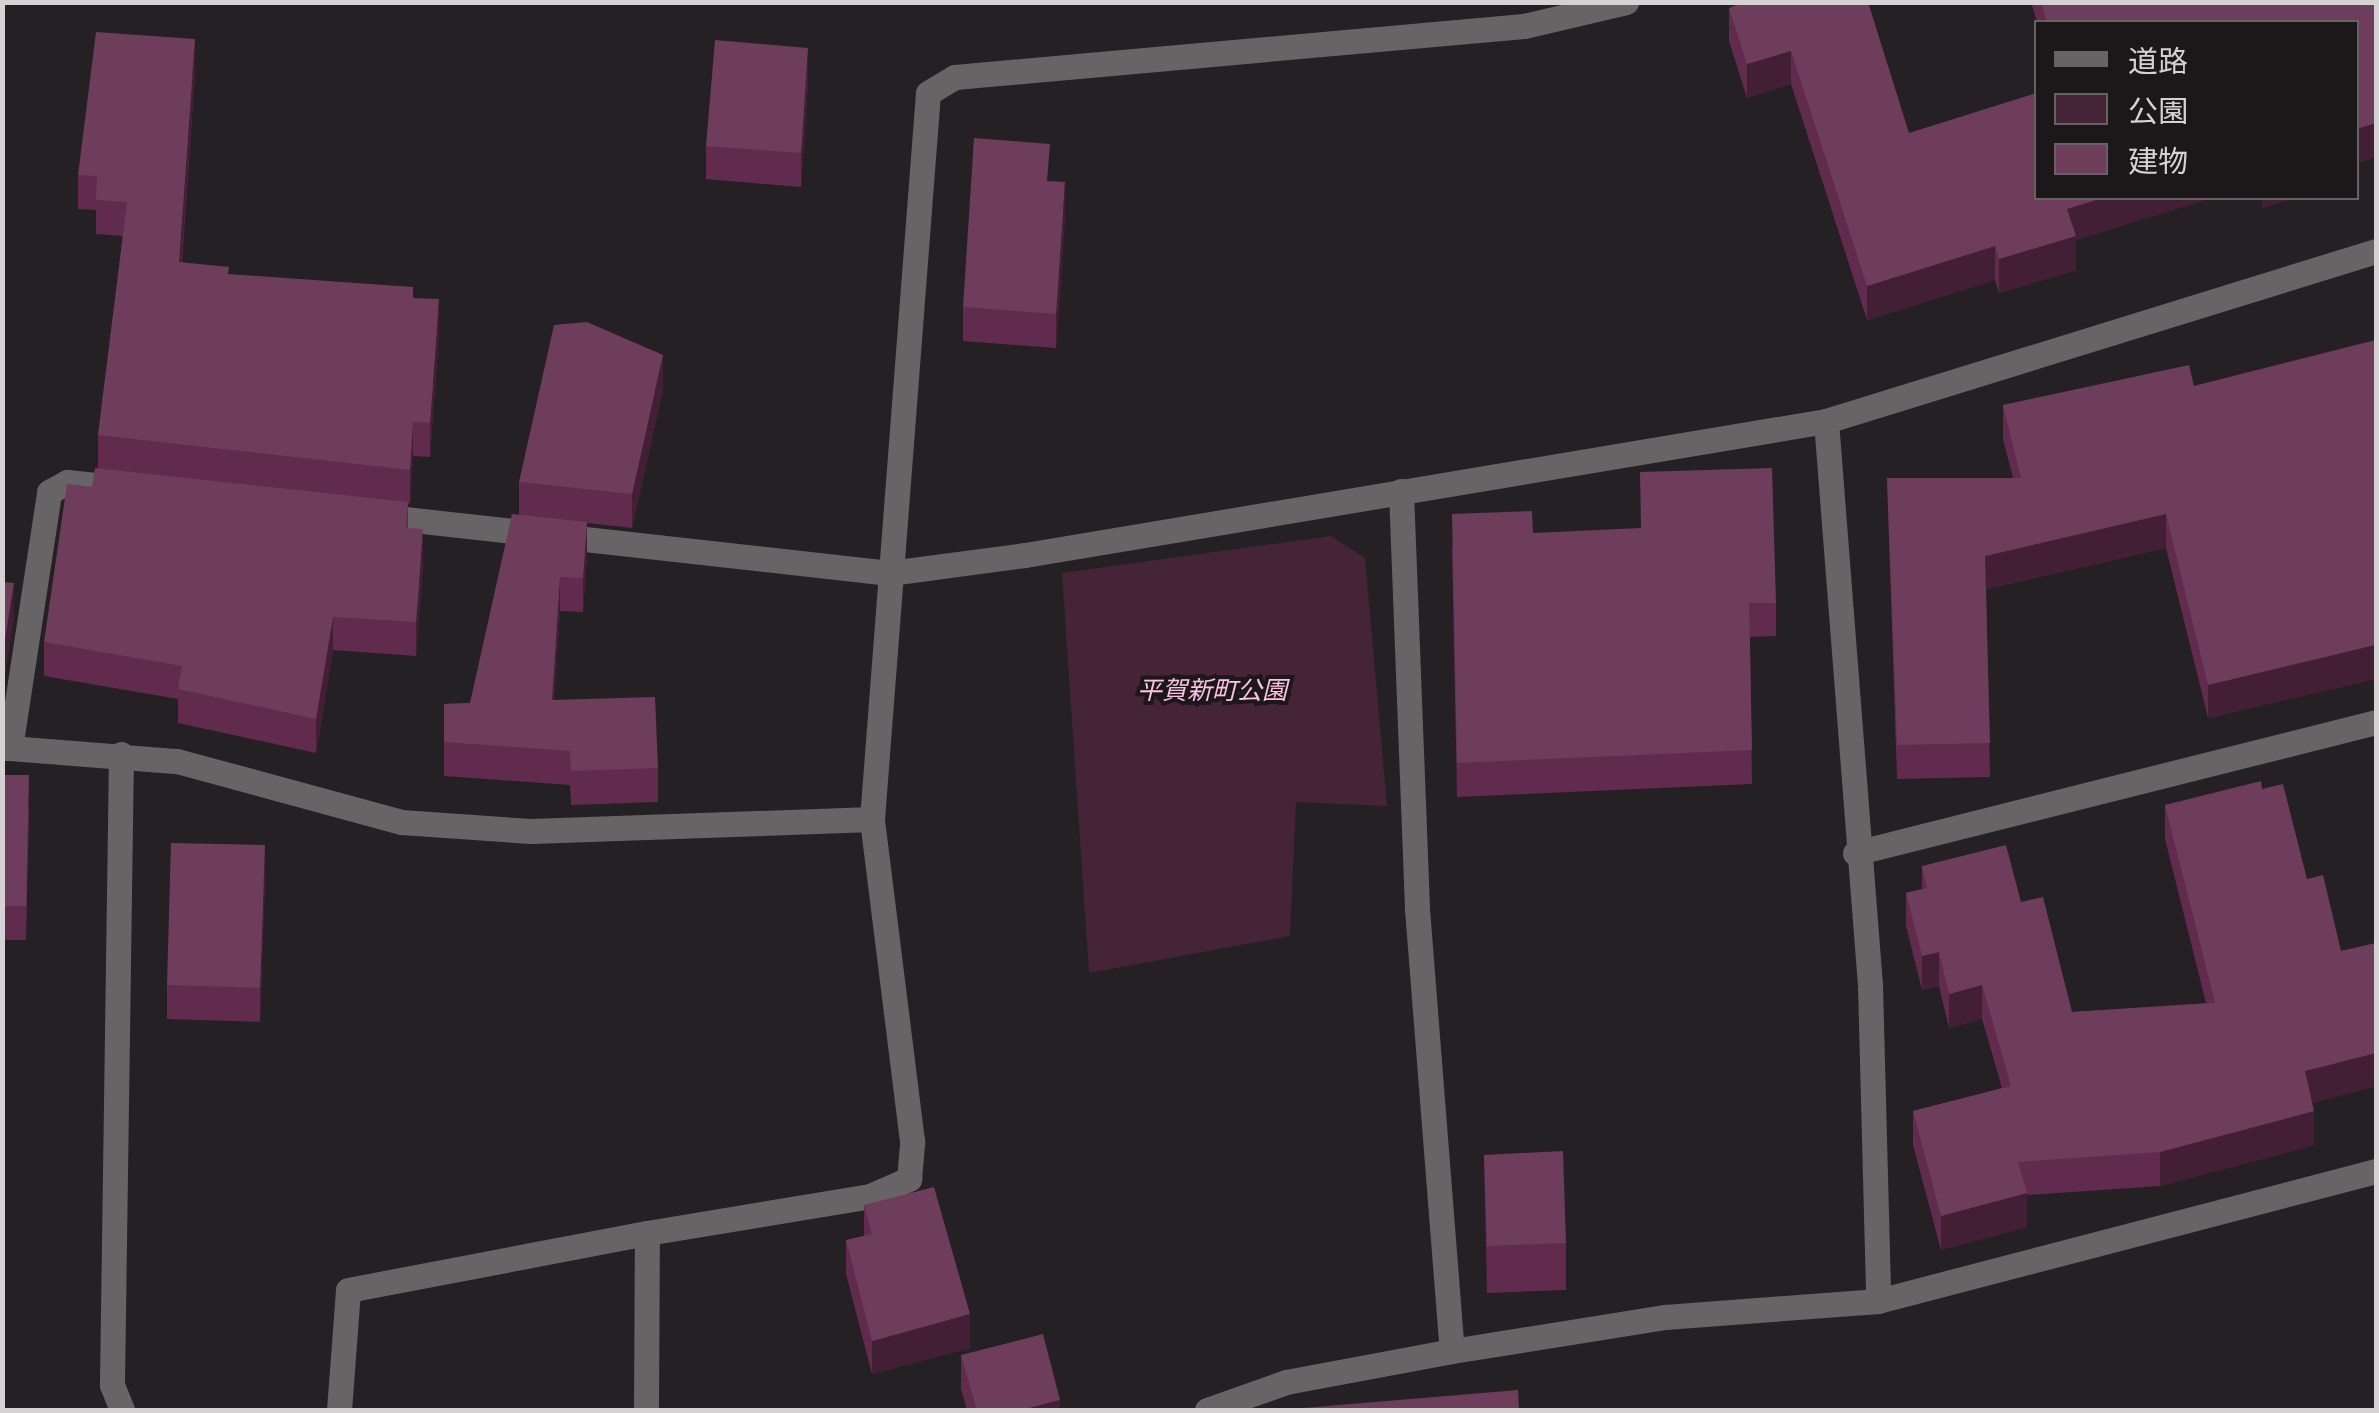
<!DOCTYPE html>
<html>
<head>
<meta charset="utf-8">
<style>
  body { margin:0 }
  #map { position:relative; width:2379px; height:1413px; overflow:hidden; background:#252023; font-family:"Roboto Serif","Noto Sans JP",serif }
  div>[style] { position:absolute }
  .green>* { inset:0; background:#452437 }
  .minor>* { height:25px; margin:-12.5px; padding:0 12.5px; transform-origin:12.5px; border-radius:12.5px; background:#686466 }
  .wall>* { inset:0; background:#602b4c }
  .shaded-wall>* { inset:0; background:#431f36 }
  .building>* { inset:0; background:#6d3d5b }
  span { translate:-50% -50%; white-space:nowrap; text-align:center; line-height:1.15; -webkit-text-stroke:8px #1c1719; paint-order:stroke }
  .park-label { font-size:25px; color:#fac1e0; font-style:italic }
  .frame { position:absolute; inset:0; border:5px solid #d6d2d4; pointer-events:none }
  .legend { position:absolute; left:2034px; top:20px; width:325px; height:180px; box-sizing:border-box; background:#1c1719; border:2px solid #666264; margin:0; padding:12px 18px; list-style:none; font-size:30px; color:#d6d2d4 }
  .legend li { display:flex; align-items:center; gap:20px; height:50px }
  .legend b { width:50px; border:2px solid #666264 }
</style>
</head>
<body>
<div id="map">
  <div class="green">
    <div style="clip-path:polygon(1331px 536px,1365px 558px,1387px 806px,1296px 802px,1290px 936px,1089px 973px,1062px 573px)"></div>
  </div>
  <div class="minor">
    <div style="left:1826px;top:421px;width:566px;rotate:85.54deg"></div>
    <div style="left:1870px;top:985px;width:316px;rotate:88.5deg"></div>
    <div style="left:1401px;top:491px;width:418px;rotate:87.8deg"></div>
    <div style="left:1417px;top:909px;width:443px;rotate:85.5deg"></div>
    <div style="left:1452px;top:1351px;width:216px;rotate:-9.1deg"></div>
    <div style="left:1665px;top:1317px;width:214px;rotate:-4.3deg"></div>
    <div style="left:1878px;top:1301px;width:515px;rotate:-14.63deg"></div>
    <div style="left:378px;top:516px;width:515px;rotate:6.35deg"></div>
    <div style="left:890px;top:573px;width:136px;rotate:-7.6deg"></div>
    <div style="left:1025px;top:555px;width:812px;rotate:-9.5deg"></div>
    <div style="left:1826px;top:421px;width:576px;rotate:-17.18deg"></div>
    <div style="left:2px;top:748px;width:8px"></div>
    <div style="left:10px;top:748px;width:259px;rotate:-81.3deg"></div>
    <div style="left:49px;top:492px;width:21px;rotate:-29deg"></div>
    <div style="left:67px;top:482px;width:57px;rotate:6deg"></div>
    <div style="left:10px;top:748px;width:168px;rotate:4.5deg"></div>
    <div style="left:177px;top:761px;width:232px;rotate:15.2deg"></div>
    <div style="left:401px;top:822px;width:130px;rotate:4deg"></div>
    <div style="left:531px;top:831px;width:341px;rotate:-2deg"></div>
    <div style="left:121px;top:754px;width:631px;rotate:90.82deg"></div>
    <div style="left:112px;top:1385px;width:27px;rotate:68deg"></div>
    <div style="left:1855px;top:853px;width:537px;rotate:-14.11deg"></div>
    <div style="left:339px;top:1410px;width:120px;rotate:-85.7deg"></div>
    <div style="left:348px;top:1290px;width:304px;rotate:-10.8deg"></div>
    <div style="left:646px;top:1410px;width:177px;rotate:-89.7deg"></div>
    <div style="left:647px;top:1233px;width:226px;rotate:-9.4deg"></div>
    <div style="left:870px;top:1196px;width:43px;rotate:-23.6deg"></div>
    <div style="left:909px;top:1179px;width:38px;rotate:-85deg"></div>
    <div style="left:912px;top:1141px;width:324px;rotate:-97.1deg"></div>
    <div style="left:872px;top:819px;width:728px;rotate:-85.59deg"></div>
    <div style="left:928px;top:93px;width:31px;rotate:-31deg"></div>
    <div style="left:955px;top:77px;width:571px;rotate:-5.12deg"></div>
    <div style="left:1524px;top:26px;width:105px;rotate:-13.2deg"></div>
    <div style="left:1207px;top:1410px;width:84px;rotate:-19.5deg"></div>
    <div style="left:1286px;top:1382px;width:169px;rotate:-10.6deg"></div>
  </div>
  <div class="wall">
    <div style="clip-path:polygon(2031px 2px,2376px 2px,2376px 157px,2358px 163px,2358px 179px,2356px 179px,2356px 22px,2037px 22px)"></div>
    <div style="clip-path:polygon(1729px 8px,1909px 133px,2036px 198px,2211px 198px,2076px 240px,2076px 270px,1999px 293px,1995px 280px,1867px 320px,1791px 84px,1747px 98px,1729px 41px)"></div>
    <div style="clip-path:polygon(195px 73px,182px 262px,229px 275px,413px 298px,439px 333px,430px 457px,413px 456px,410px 504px,408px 503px,408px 528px,423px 563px,416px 656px,333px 650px,316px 753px,178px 723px,178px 699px,44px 676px,44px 642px,98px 468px,98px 435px,123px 236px,96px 234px,96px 210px,78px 209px,78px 175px)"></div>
    <div style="clip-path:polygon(808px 82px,801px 187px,706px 179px,706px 146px)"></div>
    <div style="clip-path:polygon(1049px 181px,1065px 216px,1056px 348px,963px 341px,963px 307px)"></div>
    <div style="clip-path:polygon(2376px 340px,2376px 685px,2375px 679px,2208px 718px,2166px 548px,1986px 589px,1990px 777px,1897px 779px,1887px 478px,2013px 478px,2003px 439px,2003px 405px,2194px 386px)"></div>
    <div style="clip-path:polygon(663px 389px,632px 528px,587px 523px,587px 556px,583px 612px,560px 611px,554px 700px,658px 768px,658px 802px,571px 805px,570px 785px,444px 776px,444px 704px,470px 703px,519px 514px,519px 482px)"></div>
    <div style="clip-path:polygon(1533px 533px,1776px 603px,1776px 636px,1750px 637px,1752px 784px,1457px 797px,1452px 548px)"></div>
    <div style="clip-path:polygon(2px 582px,14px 617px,5px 673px,2px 673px)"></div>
    <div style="clip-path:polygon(2px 775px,29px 809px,26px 940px,2px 940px)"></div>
    <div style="clip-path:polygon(2262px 789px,2341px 951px,2376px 943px,2376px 1086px,2312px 1103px,2314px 1145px,2160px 1186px,2027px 1195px,2027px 1227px,1941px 1250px,1913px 1145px,1913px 1111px,2002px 1088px,1982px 1019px,1949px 1028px,1939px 986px,1922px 990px,1906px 926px,1906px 893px,1922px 889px,1922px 866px,2021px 902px,2072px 1012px,2206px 1003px,2165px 839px,2165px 805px)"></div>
    <div style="clip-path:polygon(265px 878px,260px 1022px,167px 1019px,167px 985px)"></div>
    <div style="clip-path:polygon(1484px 1155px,1566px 1243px,1566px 1290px,1487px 1293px)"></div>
    <div style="clip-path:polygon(864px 1205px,970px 1348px,872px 1374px,846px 1274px,846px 1240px,864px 1236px)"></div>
    <div style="clip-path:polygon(961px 1355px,1060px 1410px,967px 1410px,961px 1389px)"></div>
  </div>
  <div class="shaded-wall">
    <div style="clip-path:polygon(195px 39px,195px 73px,179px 295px,179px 262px)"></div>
    <div style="clip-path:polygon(808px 48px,808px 82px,801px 187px,801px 153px)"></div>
    <div style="clip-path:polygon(1791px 51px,1791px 84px,1747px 98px,1747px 64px)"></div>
    <div style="clip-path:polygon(2376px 123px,2376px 157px,2358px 163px,2358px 179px,2356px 179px,2356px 129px)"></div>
    <div style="clip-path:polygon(1065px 182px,1065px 216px,1056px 348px,1056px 314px)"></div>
    <div style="clip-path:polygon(2102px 198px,2211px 198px,2076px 240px,2076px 270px,1999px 293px,1999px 259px,2067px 209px)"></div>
    <div style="clip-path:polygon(2262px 198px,2298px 198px,2262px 208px)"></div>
    <div style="clip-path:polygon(1995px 246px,1995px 280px,1867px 320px,1867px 286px)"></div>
    <div style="clip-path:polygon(439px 299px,439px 333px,430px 457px,430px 423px)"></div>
    <div style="clip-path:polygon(663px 355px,663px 389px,632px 528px,632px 494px)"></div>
    <div style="clip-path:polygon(413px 422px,413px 456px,410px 504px,410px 470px)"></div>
    <div style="clip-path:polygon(2166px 514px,2166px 548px,1985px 589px,1985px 556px)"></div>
    <div style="clip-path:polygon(587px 522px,587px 556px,583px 612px,583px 578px)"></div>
    <div style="clip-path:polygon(423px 529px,423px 563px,416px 656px,416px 622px)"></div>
    <div style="clip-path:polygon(560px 577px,560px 611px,552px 734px,552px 700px)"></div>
    <div style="clip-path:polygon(14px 583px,14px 617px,5px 673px,5px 639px)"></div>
    <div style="clip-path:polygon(333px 617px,333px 650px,316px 753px,316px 719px)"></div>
    <div style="clip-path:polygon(2375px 645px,2375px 679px,2208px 718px,2208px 685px)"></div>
    <div style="clip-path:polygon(265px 845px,265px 878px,260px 1022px,260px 988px)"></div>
    <div style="clip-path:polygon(1939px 952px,1939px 986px,1922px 990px,1922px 956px)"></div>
    <div style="clip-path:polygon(1982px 985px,1982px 1019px,1949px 1028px,1949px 994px)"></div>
    <div style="clip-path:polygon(2376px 1053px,2376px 1086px,2305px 1105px,2305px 1071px)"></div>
    <div style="clip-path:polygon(2314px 1111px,2314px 1145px,2160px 1186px,2160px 1152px)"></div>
    <div style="clip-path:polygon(2027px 1193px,2027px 1227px,1941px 1250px,1941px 1216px)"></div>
    <div style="clip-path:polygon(970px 1314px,970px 1348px,872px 1374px,872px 1341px)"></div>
    <div style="clip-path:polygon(1060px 1400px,1060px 1410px,1021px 1410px)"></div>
  </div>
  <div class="building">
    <div style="clip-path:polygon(1744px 2px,1868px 2px,1909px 133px,2036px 93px,2036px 198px,2102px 198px,2067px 209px,2076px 236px,1999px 259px,1995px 246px,1867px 286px,1791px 51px,1747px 64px,1729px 8px)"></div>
    <div style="clip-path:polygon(2041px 2px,2376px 2px,2376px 123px,2356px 129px,2356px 22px,2047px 22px)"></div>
    <div style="clip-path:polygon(96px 32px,195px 39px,179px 262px,229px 267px,228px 274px,413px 287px,413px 298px,439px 299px,430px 423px,413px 422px,410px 470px,98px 435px,127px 202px,96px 200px,97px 176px,78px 175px)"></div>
    <div style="clip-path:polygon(715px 40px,808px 48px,801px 153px,706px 146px)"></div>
    <div style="clip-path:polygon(974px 138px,1050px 144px,1047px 181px,1065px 182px,1056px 314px,963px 307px)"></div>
    <div style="clip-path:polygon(587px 322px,663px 355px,632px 494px,519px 482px,554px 325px)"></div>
    <div style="clip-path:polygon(2376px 340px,2376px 651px,2375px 645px,2208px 685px,2166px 514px,1985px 556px,1990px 743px,1897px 745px,1887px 478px,2021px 478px,2003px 405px,2189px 365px,2194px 386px)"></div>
    <div style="clip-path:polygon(95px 468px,408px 502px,406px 528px,423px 529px,416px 622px,333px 617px,316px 719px,178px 689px,182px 666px,44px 642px,67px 484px,92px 487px)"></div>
    <div style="clip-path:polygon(1772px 468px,1776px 603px,1749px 603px,1752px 750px,1457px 763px,1452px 514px,1532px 511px,1533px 533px,1641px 528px,1640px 472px)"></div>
    <div style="clip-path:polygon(512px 514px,587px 522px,583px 578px,560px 577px,552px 700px,655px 697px,658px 768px,571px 771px,570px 751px,444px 742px,444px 704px,470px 703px)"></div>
    <div style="clip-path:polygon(2px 582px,14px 583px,5px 639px,2px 639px)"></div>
    <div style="clip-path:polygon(2px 775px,29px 775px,26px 906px,2px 906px)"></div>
    <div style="clip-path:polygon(2261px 781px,2262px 789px,2283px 784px,2307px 879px,2323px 875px,2341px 951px,2376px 943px,2376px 1053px,2305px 1071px,2314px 1111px,2160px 1152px,2018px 1162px,2027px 1193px,1941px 1216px,1913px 1111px,2011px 1086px,1982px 985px,1949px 994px,1939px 952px,1922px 956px,1906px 893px,1927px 888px,1922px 866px,2006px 845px,2021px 902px,2043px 897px,2072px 1012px,2215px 1003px,2165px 805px)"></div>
    <div style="clip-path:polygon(171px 843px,265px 845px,260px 988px,167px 985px)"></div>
    <div style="clip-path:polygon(1563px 1151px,1566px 1243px,1487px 1246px,1484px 1155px)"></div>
    <div style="clip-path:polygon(934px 1187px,970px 1314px,872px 1341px,846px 1240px,872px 1234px,864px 1205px)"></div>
    <div style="clip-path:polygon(1043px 1334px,1060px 1400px,1021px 1410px,977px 1410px,961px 1355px)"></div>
    <div style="clip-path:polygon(1518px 1390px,1519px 1410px,1279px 1410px)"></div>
  </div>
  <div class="park-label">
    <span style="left:1212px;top:691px">平賀新町公園</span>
  </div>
  <div class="frame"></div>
  <ul class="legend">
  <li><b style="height:12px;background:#686466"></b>道路</li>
  <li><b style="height:28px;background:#452437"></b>公園</li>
  <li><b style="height:28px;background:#6d3d5b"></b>建物</li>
  </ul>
</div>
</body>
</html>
